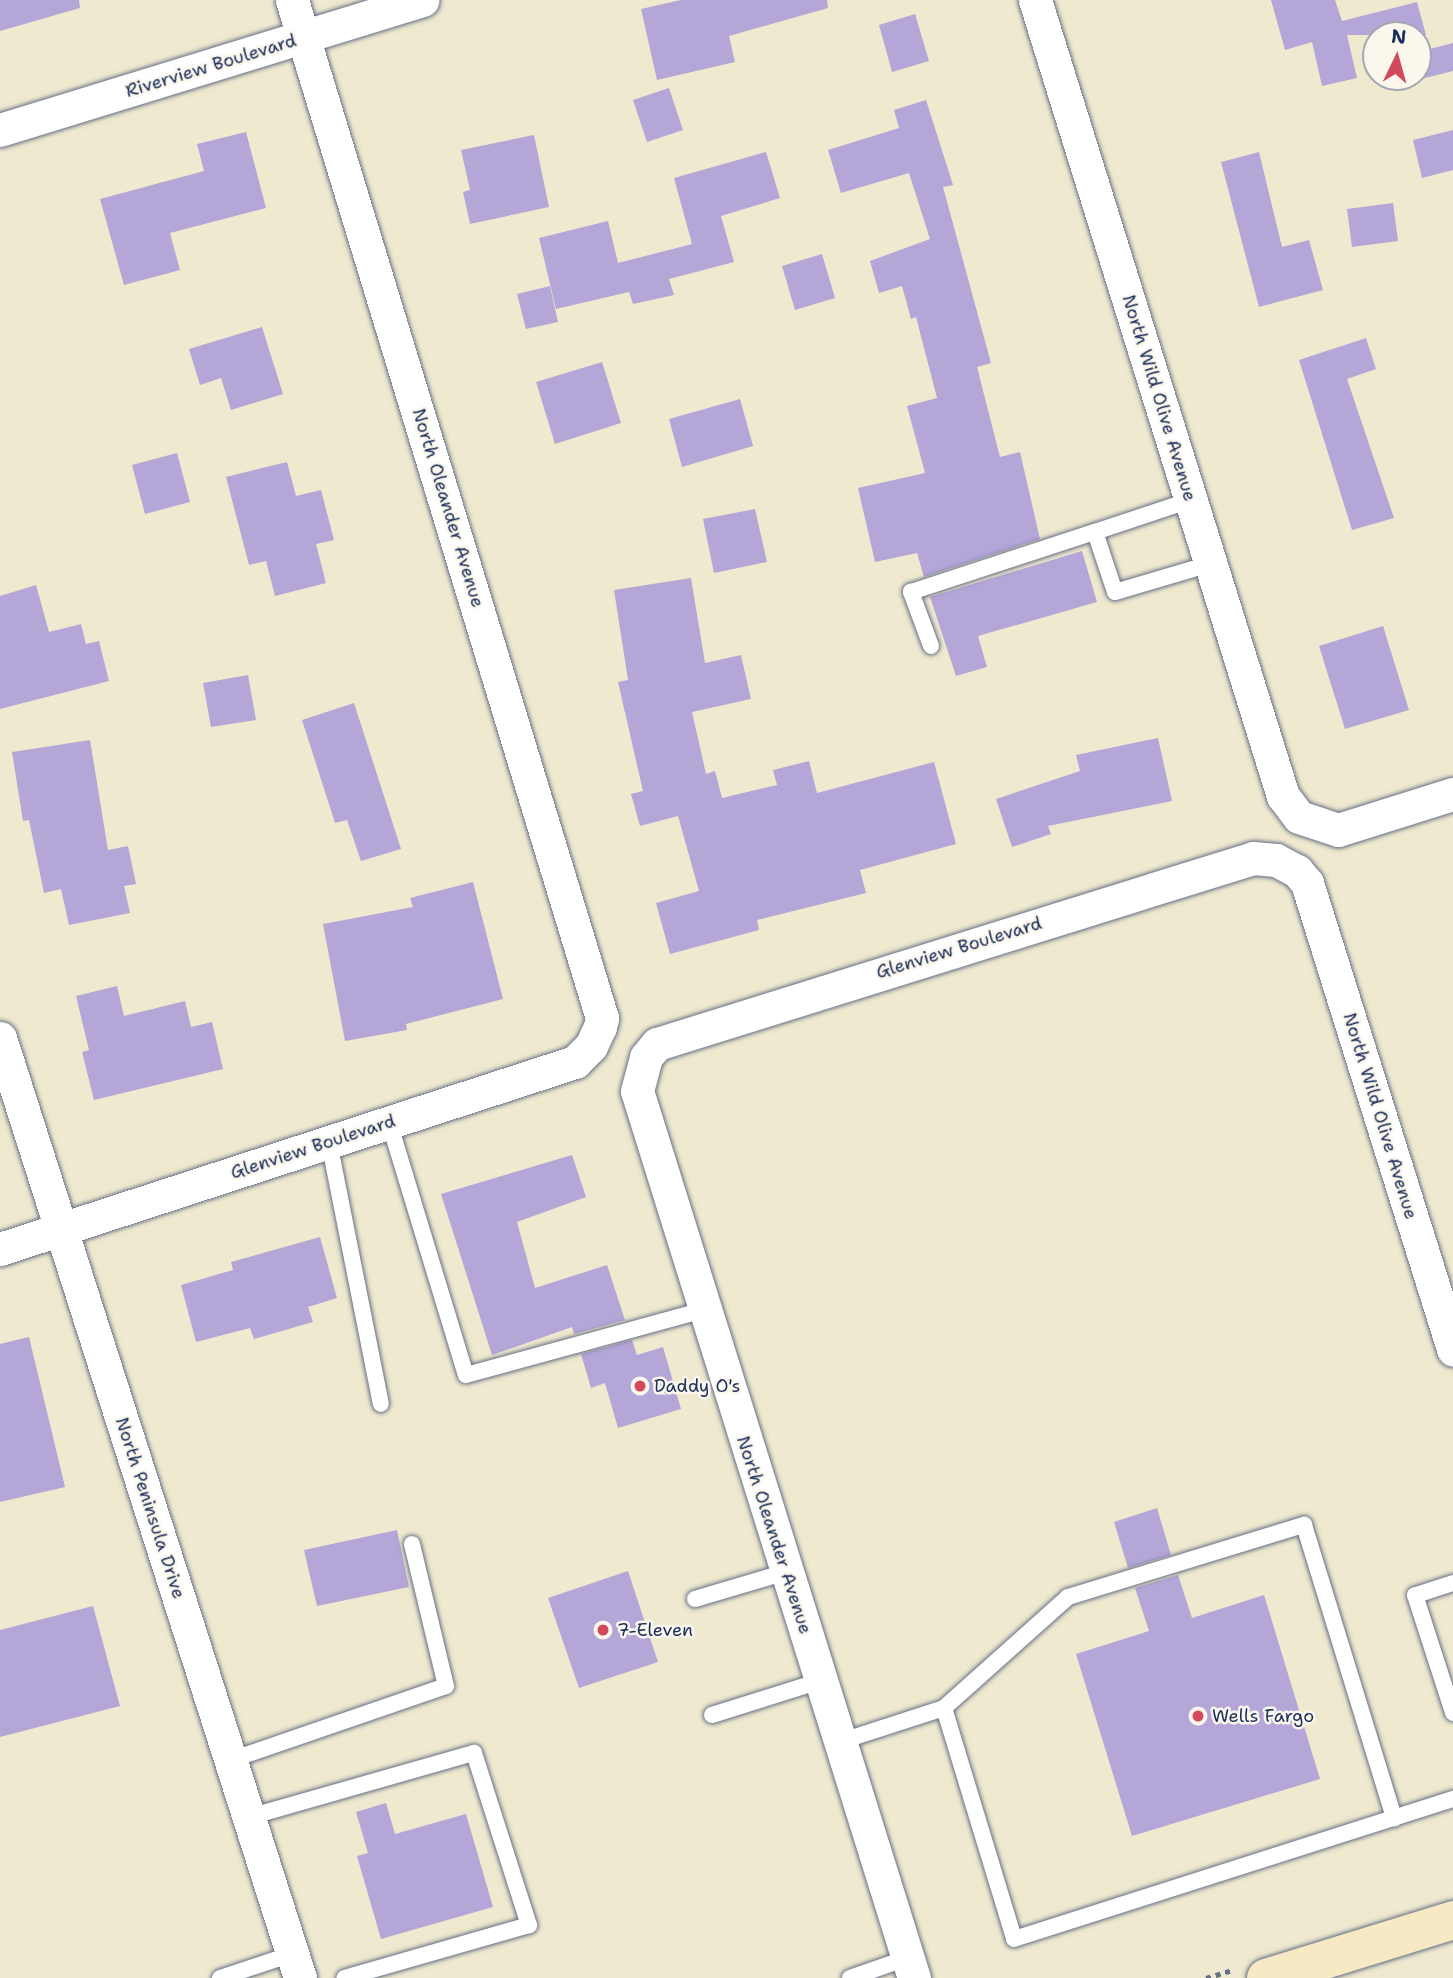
<!DOCTYPE html>
<html>
<head>
<meta charset="utf-8">
<style>
  body { margin:0 }
  #map { position:relative; width:1453px; height:1978px; overflow:hidden; background:#efe9cf; font-family:"Shantell Sans",sans-serif }
  div>[style] { position:absolute }
  .building>* { inset:0; background:#b5a6d8 }
  .path>* { height:4.5px; margin-top:-2.25px; transform-origin:0; background:repeating-linear-gradient(90deg,#657086 0 5px,transparent 0 10px) }
  .roads { filter:drop-shadow(0 0 2px #657086) drop-shadow(0 0 2px #657086) }
  .service>* { height:16px; margin:-8px; padding:0 8px; transform-origin:8px; border-radius:8px; background:#fff }
  .minor>* { height:33px; margin:-16.5px; padding:0 16.5px; transform-origin:16.5px; border-radius:16.5px; background:#fff }
  .secondary>* { height:38px; margin:-19px; padding:0 19px; transform-origin:19px; border-radius:19px; background:#f6e9c3 }
  .dots>* { width:19px; height:19px; translate:-50% -50%; box-sizing:border-box; border:4px solid #fbf7ec; border-radius:50% }
  span { translate:-50% -50%; white-space:nowrap; text-align:center; line-height:1.15; -webkit-text-stroke:5px #fbf7ec; paint-order:stroke }
  .street-label { font-size:18px; color:#1b2f5e }
  .poi-label { font-size:18px; color:#1b2f5e }
  .left { translate:0 -50%; text-align:left }
  .north { position:absolute; left:1362px; top:21px; width:70px; height:70px; box-sizing:border-box; background:#fbf7ec; border:2px solid #a1a7b3; border-radius:50%; rotate:5deg; font-size:19px; font-weight:700; line-height:28px; text-align:center; color:#1b2f5e }
  .north::after { content:''; display:block; margin:auto; width:24px; height:32px; background:#d1495b; clip-path:polygon(50% 0,100% 100%,50% 72%,0 100%) }
</style>
</head>
<body>
<div id="map">
  <div class="building">
    <div style="clip-path:polygon(0 0,79px 0,80px 8px,0 31px)"></div>
    <div style="clip-path:polygon(681px 0,827px 0,828px 8px,729px 36px,735px 62px,657px 80px,641px 9px)"></div>
    <div style="clip-path:polygon(1271px 0,1335px 0,1342px 21px,1417px 2px,1426px 35px,1347px 35px,1357px 78px,1322px 86px,1312px 42px,1285px 50px)"></div>
    <div style="clip-path:polygon(915px 14px,929px 61px,892px 72px,879px 25px)"></div>
    <div style="clip-path:polygon(1453px 43px,1453px 71px,1417px 80px,1418px 52px)"></div>
    <div style="clip-path:polygon(669px 88px,683px 130px,647px 142px,633px 100px)"></div>
    <div style="clip-path:polygon(926px 100px,953px 185px,943px 187px,991px 363px,977px 367px,1000px 457px,1020px 452px,1040px 539px,924px 577px,917px 553px,875px 562px,858px 488px,925px 473px,907px 406px,937px 398px,916px 317px,911px 319px,902px 286px,879px 293px,870px 261px,930px 239px,909px 173px,841px 193px,828px 150px,899px 128px,894px 110px)"></div>
    <div style="clip-path:polygon(1453px 130px,1453px 170px,1422px 178px,1413px 140px)"></div>
    <div style="clip-path:polygon(246px 132px,266px 208px,170px 233px,180px 270px,124px 285px,100px 199px,204px 171px,197px 144px)"></div>
    <div style="clip-path:polygon(534px 135px,549px 207px,470px 224px,463px 192px,470px 190px,461px 150px)"></div>
    <div style="clip-path:polygon(766px 152px,780px 198px,721px 216px,734px 262px,669px 279px,674px 295px,633px 304px,629px 292px,556px 309px,539px 238px,608px 221px,618px 263px,692px 244px,674px 178px)"></div>
    <div style="clip-path:polygon(1259px 152px,1282px 247px,1309px 240px,1323px 290px,1259px 307px,1221px 162px)"></div>
    <div style="clip-path:polygon(1393px 203px,1398px 241px,1352px 247px,1347px 209px)"></div>
    <div style="clip-path:polygon(822px 254px,835px 298px,795px 310px,782px 266px)"></div>
    <div style="clip-path:polygon(550px 286px,558px 322px,526px 329px,517px 294px)"></div>
    <div style="clip-path:polygon(262px 327px,283px 394px,231px 410px,221px 378px,200px 385px,189px 349px)"></div>
    <div style="clip-path:polygon(1366px 338px,1376px 369px,1347px 379px,1394px 518px,1352px 530px,1299px 360px)"></div>
    <div style="clip-path:polygon(602px 362px,621px 423px,555px 444px,536px 382px)"></div>
    <div style="clip-path:polygon(740px 399px,753px 446px,682px 467px,669px 419px)"></div>
    <div style="clip-path:polygon(177px 453px,190px 502px,145px 514px,132px 465px)"></div>
    <div style="clip-path:polygon(287px 462px,296px 496px,321px 490px,334px 540px,316px 544px,326px 583px,275px 596px,266px 561px,249px 565px,226px 477px)"></div>
    <div style="clip-path:polygon(755px 509px,767px 562px,714px 573px,703px 519px)"></div>
    <div style="clip-path:polygon(1082px 551px,1097px 602px,978px 636px,987px 667px,956px 676px,930px 597px)"></div>
    <div style="clip-path:polygon(691px 578px,705px 663px,741px 655px,751px 699px,692px 712px,706px 774px,715px 771px,722px 798px,777px 785px,773px 770px,809px 761px,817px 793px,934px 762px,956px 844px,860px 870px,866px 893px,757px 920px,759px 930px,670px 954px,656px 903px,699px 891px,678px 816px,640px 826px,631px 794px,643px 791px,618px 682px,628px 680px,614px 590px)"></div>
    <div style="clip-path:polygon(36px 585px,49px 632px,81px 624px,86px 644px,99px 641px,109px 681px,0 709px,0 596px)"></div>
    <div style="clip-path:polygon(1383px 626px,1409px 710px,1345px 729px,1319px 646px)"></div>
    <div style="clip-path:polygon(248px 675px,256px 720px,211px 727px,203px 683px)"></div>
    <div style="clip-path:polygon(354px 703px,401px 849px,361px 861px,347px 820px,335px 823px,302px 720px)"></div>
    <div style="clip-path:polygon(1158px 738px,1172px 801px,1048px 826px,1051px 834px,1012px 847px,996px 799px,1080px 771px,1076px 755px)"></div>
    <div style="clip-path:polygon(90px 740px,108px 850px,128px 846px,136px 884px,124px 886px,130px 913px,69px 925px,61px 889px,44px 893px,29px 820px,23px 821px,12px 752px)"></div>
    <div style="clip-path:polygon(473px 882px,503px 999px,406px 1024px,407px 1030px,345px 1041px,323px 924px,413px 907px,410px 898px)"></div>
    <div style="clip-path:polygon(117px 986px,124px 1016px,185px 1001px,191px 1027px,212px 1022px,223px 1069px,94px 1100px,82px 1052px,89px 1050px,76px 996px)"></div>
    <div style="clip-path:polygon(572px 1155px,586px 1197px,517px 1222px,535px 1288px,607px 1265px,625px 1320px,574px 1334px,572px 1327px,492px 1355px,441px 1194px)"></div>
    <div style="clip-path:polygon(320px 1237px,337px 1298px,308px 1307px,313px 1322px,254px 1339px,250px 1328px,196px 1342px,181px 1285px,233px 1270px,231px 1262px)"></div>
    <div style="clip-path:polygon(29px 1337px,65px 1487px,0 1502px,0 1344px)"></div>
    <div style="clip-path:polygon(632px 1340px,637px 1355px,663px 1347px,681px 1409px,618px 1428px,605px 1383px,591px 1388px,581px 1354px)"></div>
    <div style="clip-path:polygon(1157px 1508px,1171px 1555px,1128px 1568px,1114px 1522px)"></div>
    <div style="clip-path:polygon(397px 1530px,409px 1587px,317px 1606px,304px 1550px)"></div>
    <div style="clip-path:polygon(628px 1571px,658px 1662px,579px 1688px,548px 1598px)"></div>
    <div style="clip-path:polygon(1178px 1575px,1192px 1618px,1264px 1595px,1320px 1779px,1132px 1836px,1076px 1654px,1149px 1631px,1135px 1588px)"></div>
    <div style="clip-path:polygon(93px 1606px,120px 1706px,0 1737px,0 1630px)"></div>
    <div style="clip-path:polygon(386px 1803px,395px 1834px,466px 1814px,493px 1907px,381px 1939px,357px 1856px,368px 1853px,356px 1812px)"></div>
  </div>
  <div class="path">
    <div style="left:1206px;top:1978px;width:27px;rotate:-17deg"></div>
  </div>
  <div class="roads">
    <div class="service">
      <div style="left:1191px;top:500px;width:101px;rotate:161.6deg"></div>
      <div style="left:1095px;top:532px;width:63px;rotate:71.6deg"></div>
      <div style="left:1115px;top:592px;width:99px;rotate:-16.4deg"></div>
      <div style="left:931px;top:646px;width:58px;rotate:-110.3deg"></div>
      <div style="left:911px;top:592px;width:194px;rotate:-18.1deg"></div>
      <div style="left:389px;top:1122px;width:264px;rotate:73.1deg"></div>
      <div style="left:466px;top:1375px;width:246px;rotate:-15.3deg"></div>
      <div style="left:329px;top:1142px;width:267px;rotate:78.8deg"></div>
      <div style="left:1453px;top:1583px;width:40px;rotate:162deg"></div>
      <div style="left:1415px;top:1595px;width:124px;rotate:72.1deg"></div>
      <div style="left:695px;top:1599px;width:95px;rotate:-16.5deg"></div>
      <div style="left:944px;top:1708px;width:166px;rotate:-41.8deg"></div>
      <div style="left:1068px;top:1597px;width:247px;rotate:-17deg"></div>
      <div style="left:1304px;top:1525px;width:307px;rotate:72.9deg"></div>
      <div style="left:712px;top:1715px;width:113px;rotate:-17.5deg"></div>
      <div style="left:839px;top:1742px;width:110px;rotate:-17.9deg"></div>
      <div style="left:944px;top:1708px;width:241px;rotate:73.1deg"></div>
      <div style="left:1014px;top:1939px;width:461px;rotate:-17.7deg"></div>
      <div style="left:231px;top:1760px;width:227px;rotate:-19deg"></div>
      <div style="left:446px;top:1686px;width:146px;rotate:-103.5deg"></div>
      <div style="left:249px;top:1817px;width:234px;rotate:-15.9deg"></div>
      <div style="left:474px;top:1753px;width:181px;rotate:72.3deg"></div>
      <div style="left:529px;top:1925px;width:192px;rotate:164deg"></div>
      <div style="left:220px;top:1978px;width:76px;rotate:-18.4deg"></div>
      <div style="left:850px;top:1978px;width:60px;rotate:-19.3deg"></div>
    </div>
    <div class="minor">
      <div style="left:1035px;top:0;width:834px;rotate:72.7deg"></div>
      <div style="left:1283px;top:796px;width:26px;rotate:53deg"></div>
      <div style="left:1299px;top:817px;width:41px;rotate:18.4deg"></div>
      <div style="left:1338px;top:830px;width:121px;rotate:-17.4deg"></div>
      <div style="left:0;top:130px;width:442px;rotate:-17.1deg"></div>
      <div style="left:0;top:1038px;width:987px;rotate:72.3deg"></div>
      <div style="left:0;top:1249px;width:605px;rotate:-18.02deg"></div>
      <div style="left:575px;top:1062px;width:23px;rotate:-45deg"></div>
      <div style="left:591px;top:1046px;width:21px;rotate:-65deg"></div>
      <div style="left:600px;top:1027px;width:9px;rotate:-77deg"></div>
      <div style="left:602px;top:1018px;width:1064px;rotate:-106.94deg"></div>
      <div style="left:914px;top:1978px;width:929px;rotate:-107.34deg"></div>
      <div style="left:637px;top:1091px;width:35px;rotate:-75deg"></div>
      <div style="left:646px;top:1057px;width:17px;rotate:-50deg"></div>
      <div style="left:657px;top:1044px;width:624px;rotate:-17.33deg"></div>
      <div style="left:1253px;top:858px;width:23px;rotate:5deg"></div>
      <div style="left:1276px;top:860px;width:24px;rotate:28deg"></div>
      <div style="left:1297px;top:871px;width:16px;rotate:50deg"></div>
      <div style="left:1307px;top:883px;width:489px;rotate:72.6deg"></div>
    </div>
    <div class="secondary">
      <div style="left:1266px;top:1978px;width:196px;rotate:-17.2deg"></div>
    </div>
  </div>
  <div class="dots">
    <div style="left:640px;top:1386px;background:#d1495b"></div>
    <div style="left:603px;top:1630px;background:#d1495b"></div>
    <div style="left:1198px;top:1716px;background:#d1495b"></div>
  </div>
  <div class="street-label">
    <span style="left:211px;top:66px;rotate:-17deg">Riverview Boulevard</span>
    <span style="left:1159px;top:398px;rotate:73deg">North Wild Olive Avenue</span>
    <span style="left:448px;top:508px;rotate:73deg">North Oleander Avenue</span>
    <span style="left:959px;top:948px;rotate:-17deg">Glenview Boulevard</span>
    <span style="left:1380px;top:1116px;rotate:73deg">North Wild Olive Avenue</span>
    <span style="left:313px;top:1147px;rotate:-18deg">Glenview Boulevard</span>
    <span style="left:150px;top:1508px;rotate:72deg">North Peninsula Drive</span>
    <span style="left:774px;top:1535px;rotate:72deg">North Oleander Avenue</span>
  </div>
  <div class="poi-label">
    <span class="left" style="left:654px;top:1386px">Daddy O's</span>
    <span class="left" style="left:617px;top:1630px">7-Eleven</span>
    <span class="left" style="left:1212px;top:1716px">Wells Fargo</span>
  </div>
  <div class="north">N</div>
</div>
</body>
</html>
